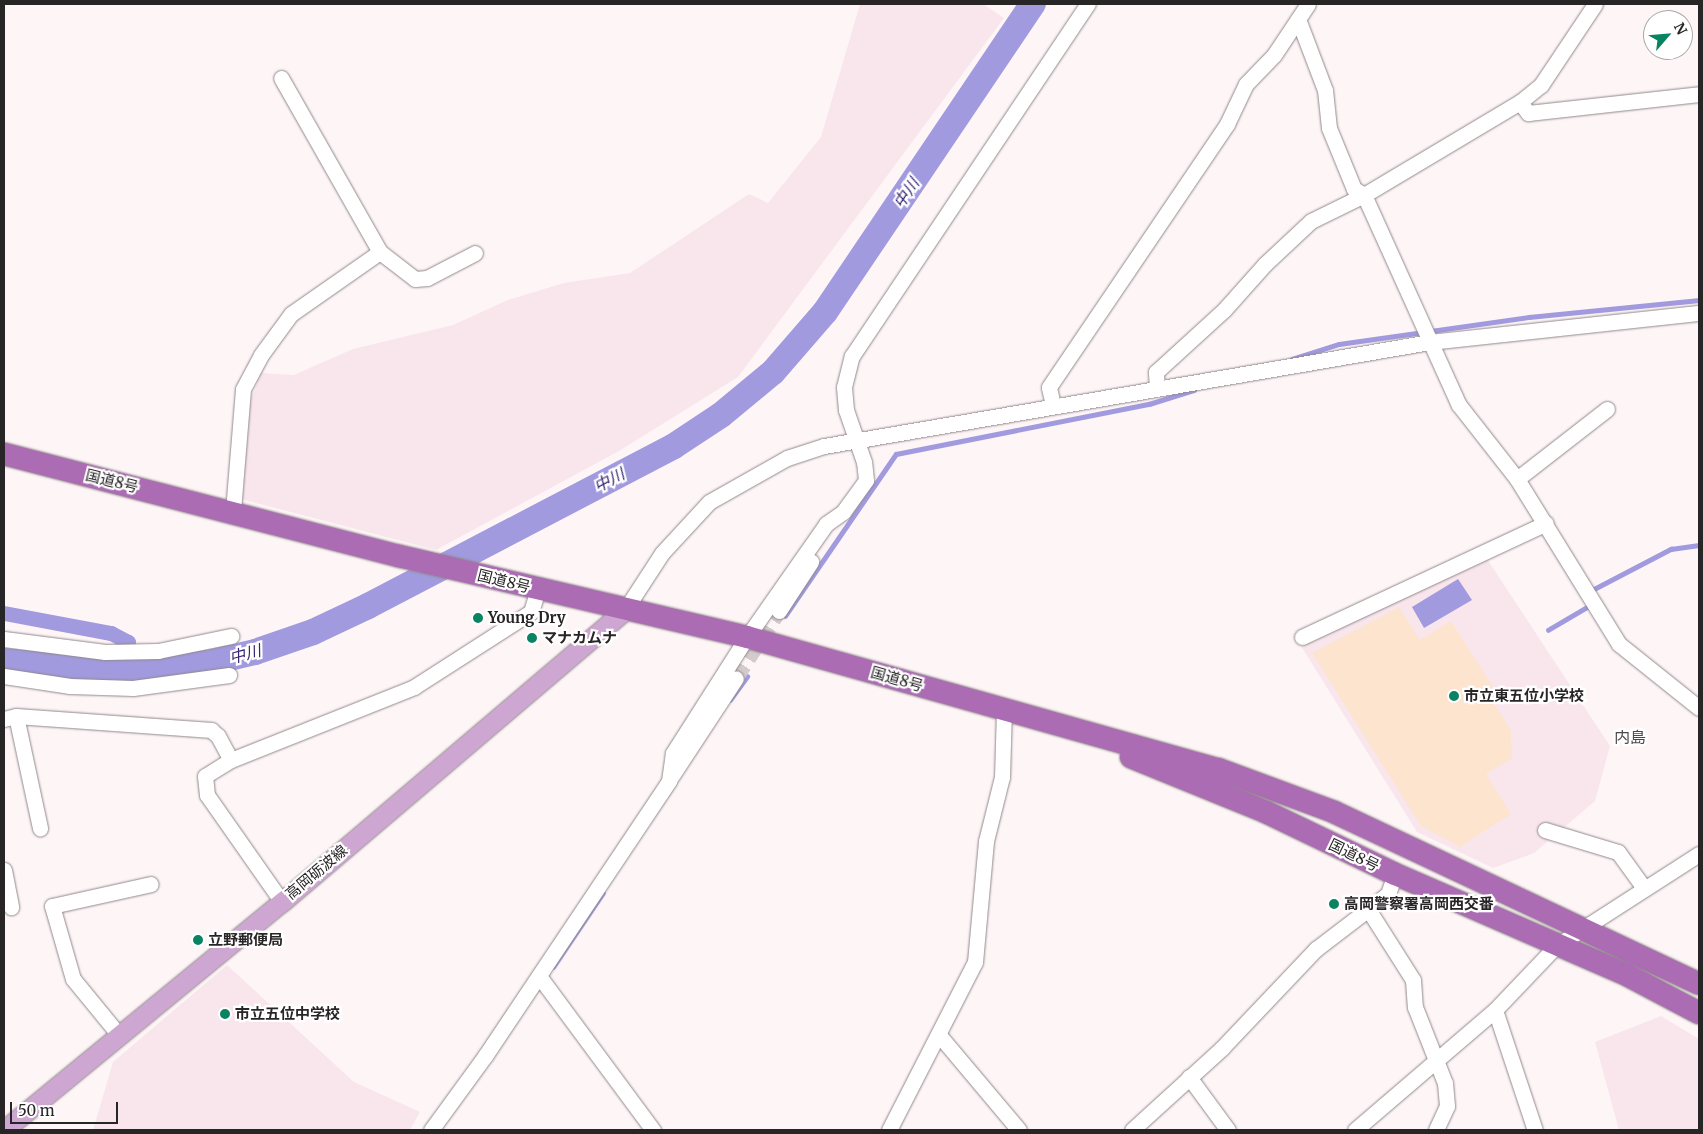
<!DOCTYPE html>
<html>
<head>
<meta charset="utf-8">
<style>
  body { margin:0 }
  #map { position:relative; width:1703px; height:1134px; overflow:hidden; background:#fef5f7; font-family:Merriweather,"Noto Sans JP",serif }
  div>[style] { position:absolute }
  .built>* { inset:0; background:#f8e6ec }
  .green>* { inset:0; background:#fce4cf }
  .water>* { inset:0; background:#a19ade }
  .stream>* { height:4.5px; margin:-2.25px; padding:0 2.25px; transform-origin:2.25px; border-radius:2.25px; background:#a19ade }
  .canal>* { height:15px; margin:-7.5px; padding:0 7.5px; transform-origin:7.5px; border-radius:7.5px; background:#a19ade }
  .river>* { height:26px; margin:-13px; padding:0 13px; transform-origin:13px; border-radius:13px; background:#a19ade }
  .minor-tunnel>* { height:15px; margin-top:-7.5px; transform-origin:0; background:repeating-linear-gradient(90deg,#d3cbcd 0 15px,transparent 0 23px) }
  .roads { filter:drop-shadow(0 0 1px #90888b) drop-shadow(0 0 1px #90888b) }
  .minor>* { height:15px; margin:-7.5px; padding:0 7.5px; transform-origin:7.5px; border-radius:7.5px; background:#fff }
  .major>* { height:19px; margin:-9.5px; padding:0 9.5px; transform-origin:9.5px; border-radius:9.5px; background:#cda7d2 }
  .highway>* { height:22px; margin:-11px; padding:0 11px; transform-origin:11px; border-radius:11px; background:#ab6cb4 }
  .dots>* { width:14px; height:14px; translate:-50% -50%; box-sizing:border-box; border:2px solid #fff; border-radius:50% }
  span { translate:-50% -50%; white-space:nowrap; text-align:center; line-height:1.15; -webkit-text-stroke:4.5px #fff; paint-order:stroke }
  .street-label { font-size:15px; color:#282526 }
  .poi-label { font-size:15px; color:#282526; font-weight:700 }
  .left { translate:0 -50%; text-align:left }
  .water-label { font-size:16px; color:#362472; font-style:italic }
  .neighbourhood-label { font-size:16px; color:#50494b }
  .frame { position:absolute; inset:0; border:5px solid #282526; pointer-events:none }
  .north { position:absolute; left:1643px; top:10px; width:50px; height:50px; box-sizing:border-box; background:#fff; border:1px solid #a9a8a8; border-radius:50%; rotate:63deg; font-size:14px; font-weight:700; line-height:20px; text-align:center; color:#282526 }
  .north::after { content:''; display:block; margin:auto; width:18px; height:22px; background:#0a8362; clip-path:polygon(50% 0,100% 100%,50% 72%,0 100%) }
  .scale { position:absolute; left:10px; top:1102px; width:108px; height:22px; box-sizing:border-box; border:2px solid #282526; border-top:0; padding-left:6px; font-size:15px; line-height:18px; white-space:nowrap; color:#282526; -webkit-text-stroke:4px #fff; paint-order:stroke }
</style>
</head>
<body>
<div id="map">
  <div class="built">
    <div style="clip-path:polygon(860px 4px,983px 4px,1004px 18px,738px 377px,619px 451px,436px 550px,237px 498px,244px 418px,261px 373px,294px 375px,353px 349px,453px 325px,508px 300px,564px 283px,630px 273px,749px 194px,768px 203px,821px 137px)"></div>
    <div style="clip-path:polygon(1487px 559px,1610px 746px,1595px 801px,1534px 853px,1493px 868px,1417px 832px,1301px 646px)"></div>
    <div style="clip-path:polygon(227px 965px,354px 1082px,420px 1112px,410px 1130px,93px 1130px,113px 1062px)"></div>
    <div style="clip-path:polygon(1661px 1016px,1699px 1039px,1699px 1130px,1619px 1130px,1595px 1042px)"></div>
  </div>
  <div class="green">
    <div style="clip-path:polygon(1399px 607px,1420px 640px,1451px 621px,1493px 687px,1491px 698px,1511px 731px,1512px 758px,1486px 774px,1511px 814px,1460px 847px,1421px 826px,1312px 653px)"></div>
  </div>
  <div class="water">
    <div style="clip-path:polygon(1458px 579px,1472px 600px,1424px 628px,1412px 607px)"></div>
  </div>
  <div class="stream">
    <div style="left:1292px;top:359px;width:49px;rotate:-17.7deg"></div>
    <div style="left:1339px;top:344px;width:192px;rotate:-8.1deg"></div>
    <div style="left:1529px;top:317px;width:171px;rotate:-5.7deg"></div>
    <div style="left:1594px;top:589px;width:87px;rotate:-27.5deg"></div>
    <div style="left:1671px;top:549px;width:28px;rotate:-8deg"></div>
    <div style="left:785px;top:616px;width:196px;rotate:-55.6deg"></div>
    <div style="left:896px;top:454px;width:258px;rotate:-11.2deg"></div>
    <div style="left:1149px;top:404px;width:47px;rotate:-17.3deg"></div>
    <div style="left:1548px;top:630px;width:45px;rotate:-30.5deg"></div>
    <div style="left:730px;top:700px;width:29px;rotate:-54deg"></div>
    <div style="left:553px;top:967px;width:89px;rotate:-56deg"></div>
  </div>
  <div class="canal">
    <div style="left:4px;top:613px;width:109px;rotate:10.6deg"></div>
    <div style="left:111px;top:633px;width:19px;rotate:28deg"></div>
    <div style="left:128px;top:642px;width:5px;rotate:90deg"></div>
    <div style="left:129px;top:660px;width:13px;rotate:86deg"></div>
  </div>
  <div class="river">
    <div style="left:4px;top:661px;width:127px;rotate:5.4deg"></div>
    <div style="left:130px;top:673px;width:79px;rotate:-7.3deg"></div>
    <div style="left:208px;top:663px;width:48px;rotate:-13.2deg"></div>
    <div style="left:255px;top:652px;width:61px;rotate:-19deg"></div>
    <div style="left:313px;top:632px;width:61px;rotate:-25.3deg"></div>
    <div style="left:368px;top:606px;width:345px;rotate:-27.6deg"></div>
    <div style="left:674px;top:446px;width:56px;rotate:-33.4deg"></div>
    <div style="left:721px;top:415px;width:67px;rotate:-39.6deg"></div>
    <div style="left:773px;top:372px;width:79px;rotate:-49.1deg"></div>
    <div style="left:825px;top:312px;width:372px;rotate:-56deg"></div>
  </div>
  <div class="minor-tunnel">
    <div style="left:736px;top:678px;width:80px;rotate:-57.3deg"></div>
  </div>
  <div class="roads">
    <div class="minor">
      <div style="left:1298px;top:19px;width:76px;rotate:69.2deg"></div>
      <div style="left:1325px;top:90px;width:38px;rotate:84deg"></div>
      <div style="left:1329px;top:128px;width:66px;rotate:67.7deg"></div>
      <div style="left:1354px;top:189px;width:12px;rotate:31deg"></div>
      <div style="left:1364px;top:195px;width:230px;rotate:65.7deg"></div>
      <div style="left:1459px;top:405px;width:94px;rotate:51.9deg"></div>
      <div style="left:1517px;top:479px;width:194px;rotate:58.3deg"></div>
      <div style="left:1619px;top:644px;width:102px;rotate:38.7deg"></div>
      <div style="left:1520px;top:102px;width:14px;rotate:54deg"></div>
      <div style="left:1528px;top:113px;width:172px;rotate:-6.3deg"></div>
      <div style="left:380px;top:252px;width:44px;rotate:37.6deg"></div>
      <div style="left:415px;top:279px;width:12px;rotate:-5deg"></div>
      <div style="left:427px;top:278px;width:54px;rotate:-27.5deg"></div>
      <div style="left:1157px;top:388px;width:16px;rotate:-94deg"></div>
      <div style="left:1156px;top:372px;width:92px;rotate:-42.4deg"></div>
      <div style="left:1224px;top:310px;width:62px;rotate:-48.3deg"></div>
      <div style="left:1265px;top:264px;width:63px;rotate:-43.1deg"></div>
      <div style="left:1311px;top:221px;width:59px;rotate:-26.1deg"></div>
      <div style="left:1364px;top:195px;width:182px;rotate:-30.8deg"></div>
      <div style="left:1520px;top:102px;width:27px;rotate:-39deg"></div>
      <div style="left:1541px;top:85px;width:97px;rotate:-56.3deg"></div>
      <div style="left:1053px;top:405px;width:18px;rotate:-103deg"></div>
      <div style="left:1049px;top:387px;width:318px;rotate:-55.9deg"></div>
      <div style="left:1227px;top:124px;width:44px;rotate:-64.6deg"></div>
      <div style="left:1246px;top:84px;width:40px;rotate:-46deg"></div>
      <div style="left:1274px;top:55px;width:61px;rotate:-56.3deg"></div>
      <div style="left:1517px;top:479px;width:114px;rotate:-37.9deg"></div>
      <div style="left:233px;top:511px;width:122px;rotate:-85.3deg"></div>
      <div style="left:243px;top:389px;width:38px;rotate:-62deg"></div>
      <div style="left:261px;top:355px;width:51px;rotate:-53.8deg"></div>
      <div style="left:291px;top:314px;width:108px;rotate:-34.9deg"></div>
      <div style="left:380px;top:252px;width:200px;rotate:-119.6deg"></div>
      <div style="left:625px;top:610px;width:68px;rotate:-57deg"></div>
      <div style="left:662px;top:553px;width:69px;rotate:-47.3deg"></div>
      <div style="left:709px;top:502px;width:90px;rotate:-29.4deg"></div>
      <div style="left:787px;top:458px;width:39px;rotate:-18deg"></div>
      <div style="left:824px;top:446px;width:615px;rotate:-9.74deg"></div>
      <div style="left:1430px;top:342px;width:271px;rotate:-6.2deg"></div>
      <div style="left:779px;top:611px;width:59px;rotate:-56.9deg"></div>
      <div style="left:1302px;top:637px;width:269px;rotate:-25deg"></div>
      <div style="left:4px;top:639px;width:102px;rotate:7.3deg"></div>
      <div style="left:105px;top:652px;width:53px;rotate:-1.1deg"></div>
      <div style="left:158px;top:651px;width:75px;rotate:-11.6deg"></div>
      <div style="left:4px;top:676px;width:67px;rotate:8.6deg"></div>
      <div style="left:70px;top:686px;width:63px;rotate:1.8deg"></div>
      <div style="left:133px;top:688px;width:97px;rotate:-7.7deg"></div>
      <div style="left:16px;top:716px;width:115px;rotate:77.9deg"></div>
      <div style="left:4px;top:719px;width:12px;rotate:-14deg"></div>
      <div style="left:16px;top:716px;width:196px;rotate:4.1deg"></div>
      <div style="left:211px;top:730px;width:9px;rotate:41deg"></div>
      <div style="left:218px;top:736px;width:27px;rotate:62deg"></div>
      <div style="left:671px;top:777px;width:118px;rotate:-56.7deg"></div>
      <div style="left:1545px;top:830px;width:76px;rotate:16.8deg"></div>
      <div style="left:1618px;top:852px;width:44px;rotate:54.2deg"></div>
      <div style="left:4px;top:870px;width:38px;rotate:79deg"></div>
      <div style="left:282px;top:902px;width:131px;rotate:-125deg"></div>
      <div style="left:207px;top:795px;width:19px;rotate:-96deg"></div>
      <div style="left:205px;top:776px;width:31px;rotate:-32deg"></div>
      <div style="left:231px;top:760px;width:197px;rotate:-21.7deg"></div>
      <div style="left:414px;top:687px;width:139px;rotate:-32.7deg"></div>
      <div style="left:531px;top:612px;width:24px;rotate:-73deg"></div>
      <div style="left:1368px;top:909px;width:84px;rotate:57.6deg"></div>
      <div style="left:1413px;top:980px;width:27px;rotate:86deg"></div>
      <div style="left:1415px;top:1007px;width:82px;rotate:68.5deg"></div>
      <div style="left:1445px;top:1083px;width:23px;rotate:85deg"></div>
      <div style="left:1447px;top:1106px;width:26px;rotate:115deg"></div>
      <div style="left:539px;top:976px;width:192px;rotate:53.5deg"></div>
      <div style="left:1495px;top:1010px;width:126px;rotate:71.6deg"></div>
      <div style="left:119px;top:1035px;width:72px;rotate:-129.4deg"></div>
      <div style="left:73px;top:979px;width:76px;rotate:-106deg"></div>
      <div style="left:52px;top:906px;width:101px;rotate:-12.5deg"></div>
      <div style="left:939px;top:1035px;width:124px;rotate:49.9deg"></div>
      <div style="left:1189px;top:1077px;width:66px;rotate:53.7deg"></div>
      <div style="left:431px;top:1130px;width:92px;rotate:-53.9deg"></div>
      <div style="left:485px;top:1056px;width:331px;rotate:-56.2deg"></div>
      <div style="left:669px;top:781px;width:28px;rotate:-82deg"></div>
      <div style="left:673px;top:753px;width:138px;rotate:-57.5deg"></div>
      <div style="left:747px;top:637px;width:138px;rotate:-55deg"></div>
      <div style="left:826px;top:524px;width:21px;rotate:-35deg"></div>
      <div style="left:843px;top:512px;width:39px;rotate:-54deg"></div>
      <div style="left:866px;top:480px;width:18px;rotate:-96deg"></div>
      <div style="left:864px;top:462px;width:55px;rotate:-109.1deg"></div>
      <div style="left:846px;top:410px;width:23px;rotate:-95deg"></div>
      <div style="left:844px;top:387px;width:32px;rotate:-76deg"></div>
      <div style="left:852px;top:356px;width:424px;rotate:-56.2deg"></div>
      <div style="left:889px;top:1130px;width:189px;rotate:-62.9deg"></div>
      <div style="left:975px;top:962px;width:121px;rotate:-84.8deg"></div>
      <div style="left:986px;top:841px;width:66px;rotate:-76deg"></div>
      <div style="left:1002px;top:777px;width:69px;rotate:-88.3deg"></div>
      <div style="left:1132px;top:1130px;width:122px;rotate:-42.3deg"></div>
      <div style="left:1222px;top:1048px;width:137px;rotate:-46.5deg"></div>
      <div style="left:1316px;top:949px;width:91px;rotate:-37.4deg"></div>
      <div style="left:1388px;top:894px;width:21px;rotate:-71deg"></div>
      <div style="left:1355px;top:1130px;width:184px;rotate:-40.6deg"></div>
      <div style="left:1495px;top:1010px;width:88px;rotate:-46.4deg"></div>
      <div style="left:1556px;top:946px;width:170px;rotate:-32.8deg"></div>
    </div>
    <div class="major">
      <div style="left:4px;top:1130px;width:360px;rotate:-39.4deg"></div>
      <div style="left:282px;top:902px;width:450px;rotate:-40.4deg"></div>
    </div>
    <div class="highway">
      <div style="left:4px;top:454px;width:408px;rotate:14.5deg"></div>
      <div style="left:399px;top:556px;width:357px;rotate:13.1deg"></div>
      <div style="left:747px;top:637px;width:489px;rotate:15.7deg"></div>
      <div style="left:1218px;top:769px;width:124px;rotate:20.3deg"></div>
      <div style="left:1334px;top:812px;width:403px;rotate:25.2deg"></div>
      <div style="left:1131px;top:757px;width:146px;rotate:22.2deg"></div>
      <div style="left:1266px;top:812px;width:143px;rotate:25.7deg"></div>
      <div style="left:1395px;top:874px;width:253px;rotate:23.5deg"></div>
      <div style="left:1627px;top:975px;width:81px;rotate:27.8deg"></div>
    </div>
  </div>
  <div class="dots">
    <div style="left:478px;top:618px;background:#0a8362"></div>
    <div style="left:532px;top:638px;background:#0a8362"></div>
    <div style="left:1454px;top:696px;background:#0a8362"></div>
    <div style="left:1334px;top:904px;background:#0a8362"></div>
    <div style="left:198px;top:940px;background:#0a8362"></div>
    <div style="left:225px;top:1014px;background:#0a8362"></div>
  </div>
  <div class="street-label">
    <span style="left:112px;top:481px;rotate:14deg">国道8号</span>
    <span style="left:504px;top:581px;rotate:14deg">国道8号</span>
    <span style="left:897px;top:679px;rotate:16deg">国道8号</span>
    <span style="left:1354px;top:855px;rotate:26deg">国道8号</span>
    <span style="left:316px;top:872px;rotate:-40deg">高岡砺波線</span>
  </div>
  <div class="poi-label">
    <span class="left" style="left:488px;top:618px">Young Dry</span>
    <span class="left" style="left:542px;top:638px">マナカムナ</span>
    <span class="left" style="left:1464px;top:696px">市立東五位小学校</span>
    <span class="left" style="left:1344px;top:904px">高岡警察署高岡西交番</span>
    <span class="left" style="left:208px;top:940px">立野郵便局</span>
    <span class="left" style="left:235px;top:1014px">市立五位中学校</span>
  </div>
  <div class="water-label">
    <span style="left:906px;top:193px;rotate:-56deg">中川</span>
    <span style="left:609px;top:480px;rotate:-28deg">中川</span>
    <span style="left:245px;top:654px;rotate:-15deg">中川</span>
  </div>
  <div class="neighbourhood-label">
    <span style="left:1630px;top:737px">内島</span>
  </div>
  <div class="frame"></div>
  <div class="north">N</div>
  <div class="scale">50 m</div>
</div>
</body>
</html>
